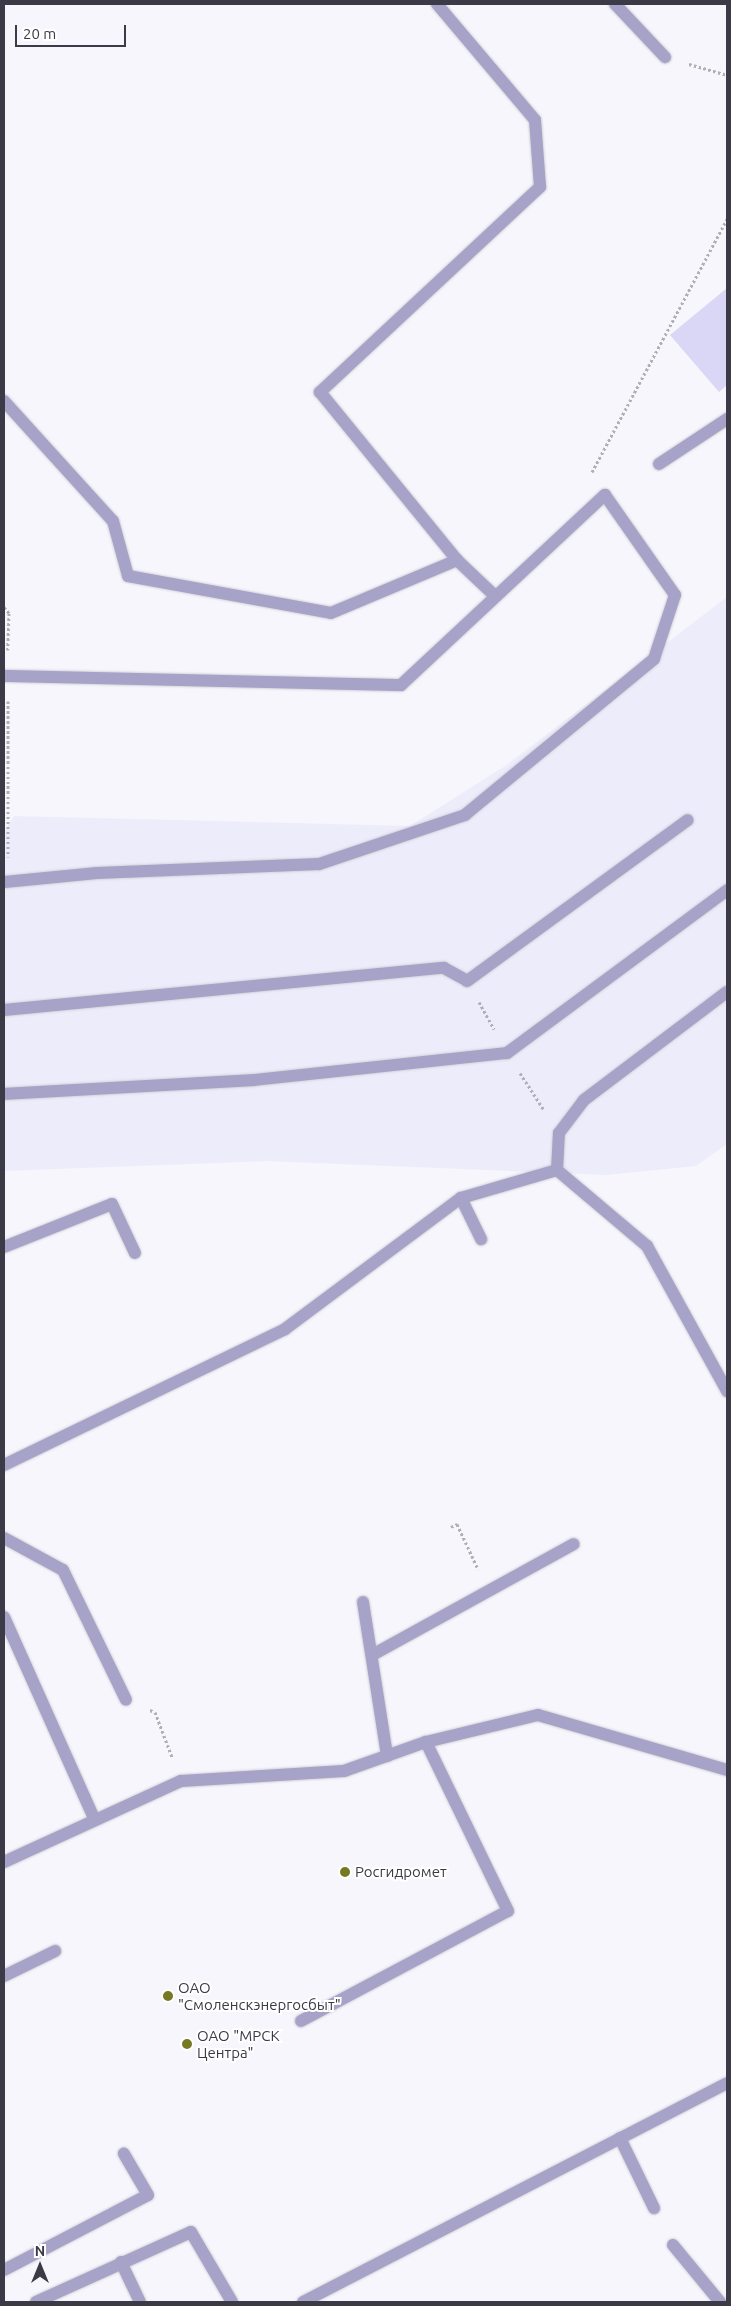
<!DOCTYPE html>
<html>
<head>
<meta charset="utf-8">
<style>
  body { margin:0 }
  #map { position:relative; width:731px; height:2306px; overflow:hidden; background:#f7f6fc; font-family:Ubuntu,sans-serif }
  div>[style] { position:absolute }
  .built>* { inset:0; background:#edecfa }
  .green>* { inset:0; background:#dad6f5 }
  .path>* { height:3px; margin-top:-1.5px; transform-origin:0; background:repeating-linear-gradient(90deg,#b0afb7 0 2.5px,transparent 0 5px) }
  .roads { filter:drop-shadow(0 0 1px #d2d0d8) drop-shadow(0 0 1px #d2d0d8) }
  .lane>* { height:12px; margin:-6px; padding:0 6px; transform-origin:6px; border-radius:6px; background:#a7a2c7 }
  .street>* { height:12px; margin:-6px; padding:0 6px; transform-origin:6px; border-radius:6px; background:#a7a2c7 }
  .dots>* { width:14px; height:14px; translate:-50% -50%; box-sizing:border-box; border:2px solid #fff; border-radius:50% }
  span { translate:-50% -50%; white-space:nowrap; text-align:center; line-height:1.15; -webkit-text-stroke:4px #fff; paint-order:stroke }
  .poi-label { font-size:15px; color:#3c3a46 }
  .left { translate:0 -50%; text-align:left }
  .frame { position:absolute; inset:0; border:5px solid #3c3a46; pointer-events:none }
  .north { position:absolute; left:15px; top:2241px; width:50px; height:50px; -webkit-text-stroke:4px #fff; paint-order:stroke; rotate:0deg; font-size:14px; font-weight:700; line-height:20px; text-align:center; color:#3c3a46 }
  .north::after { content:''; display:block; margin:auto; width:18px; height:22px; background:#3c3a46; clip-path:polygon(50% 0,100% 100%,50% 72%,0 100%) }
  .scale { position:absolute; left:15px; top:25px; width:111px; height:22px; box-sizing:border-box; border:2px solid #3c3a46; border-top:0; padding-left:6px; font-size:15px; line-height:18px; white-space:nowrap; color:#3c3a46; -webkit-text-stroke:4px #fff; paint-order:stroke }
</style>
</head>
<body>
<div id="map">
  <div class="built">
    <div style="clip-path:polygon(727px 597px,727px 1144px,696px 1166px,606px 1175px,267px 1161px,4px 1171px,4px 832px,14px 816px,410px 826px,505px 766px)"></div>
  </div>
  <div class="green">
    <div style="clip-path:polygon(727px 288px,727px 385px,719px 392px,670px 335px)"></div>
  </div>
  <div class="path">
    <div style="left:689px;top:64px;width:40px;rotate:16deg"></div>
    <div style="left:592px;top:472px;width:287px;rotate:-61.9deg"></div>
    <div style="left:4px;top:607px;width:8px;rotate:50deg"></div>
    <div style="left:9px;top:613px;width:37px;rotate:92deg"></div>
    <div style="left:8px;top:701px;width:156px;rotate:90deg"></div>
    <div style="left:479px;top:1002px;width:31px;rotate:61deg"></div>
    <div style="left:520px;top:1073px;width:44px;rotate:57deg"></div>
    <div style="left:451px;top:1527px;width:7px;rotate:-27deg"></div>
    <div style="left:457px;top:1524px;width:50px;rotate:65deg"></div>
    <div style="left:150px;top:1710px;width:5px;rotate:22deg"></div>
    <div style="left:155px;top:1712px;width:48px;rotate:69.3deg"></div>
  </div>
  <div class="roads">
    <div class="lane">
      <div style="left:437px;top:4px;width:152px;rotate:49.8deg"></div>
      <div style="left:535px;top:120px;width:67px;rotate:85.7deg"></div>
      <div style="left:540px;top:187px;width:301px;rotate:137deg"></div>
      <div style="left:320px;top:392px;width:217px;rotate:50.8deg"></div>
      <div style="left:457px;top:560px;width:52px;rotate:43.5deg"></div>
      <div style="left:4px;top:401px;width:162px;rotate:47.8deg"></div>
      <div style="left:113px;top:521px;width:57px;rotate:74.7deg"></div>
      <div style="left:128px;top:576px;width:206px;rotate:10.3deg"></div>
      <div style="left:331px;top:613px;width:137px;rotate:-22.8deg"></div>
      <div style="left:659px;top:464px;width:82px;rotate:-33.5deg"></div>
      <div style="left:4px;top:676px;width:397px;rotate:1.3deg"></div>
      <div style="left:401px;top:685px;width:279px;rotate:-43deg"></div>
      <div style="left:605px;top:495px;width:122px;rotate:55deg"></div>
      <div style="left:675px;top:595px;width:67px;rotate:108.2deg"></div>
      <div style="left:654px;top:659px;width:245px;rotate:140.5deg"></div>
      <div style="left:465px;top:815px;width:154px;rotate:161.4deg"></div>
      <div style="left:319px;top:864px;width:222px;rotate:177.7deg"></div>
      <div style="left:97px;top:873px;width:93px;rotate:174.5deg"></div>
      <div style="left:4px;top:1010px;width:442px;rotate:-5.5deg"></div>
      <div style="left:444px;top:968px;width:26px;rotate:29deg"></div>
      <div style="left:467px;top:981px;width:273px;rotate:-36.1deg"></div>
      <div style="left:4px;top:1094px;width:250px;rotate:-3.2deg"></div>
      <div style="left:254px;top:1080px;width:254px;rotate:-6.1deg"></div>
      <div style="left:507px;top:1053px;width:274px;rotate:-36.5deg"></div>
      <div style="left:557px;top:1170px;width:37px;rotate:-87deg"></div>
      <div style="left:559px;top:1133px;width:41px;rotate:-52.9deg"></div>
      <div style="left:584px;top:1100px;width:179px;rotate:-37.1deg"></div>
      <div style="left:461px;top:1198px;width:46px;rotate:64deg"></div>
      <div style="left:4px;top:1247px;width:116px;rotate:-21.7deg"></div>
      <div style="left:112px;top:1204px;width:54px;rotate:64.9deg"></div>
      <div style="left:4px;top:1465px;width:312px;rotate:-25.8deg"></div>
      <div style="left:285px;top:1329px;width:219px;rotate:-36.7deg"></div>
      <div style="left:461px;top:1198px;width:100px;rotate:-16.3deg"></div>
      <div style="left:557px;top:1170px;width:118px;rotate:40.2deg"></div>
      <div style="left:647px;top:1246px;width:166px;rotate:61.1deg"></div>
      <div style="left:4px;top:1538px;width:67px;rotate:28.5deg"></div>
      <div style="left:63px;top:1570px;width:144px;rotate:64.1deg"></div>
      <div style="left:363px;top:1602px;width:156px;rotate:81.1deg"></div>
      <div style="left:4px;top:1617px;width:222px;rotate:65.9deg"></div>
      <div style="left:372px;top:1655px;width:230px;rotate:-28.8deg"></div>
      <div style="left:4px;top:1976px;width:57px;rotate:-26.1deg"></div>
      <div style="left:301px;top:2021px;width:234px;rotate:-28deg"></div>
      <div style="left:508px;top:1911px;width:188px;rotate:-115.9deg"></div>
      <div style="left:620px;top:2138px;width:78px;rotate:64.1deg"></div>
      <div style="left:673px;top:2245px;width:74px;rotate:50.5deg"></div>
      <div style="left:121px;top:2262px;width:44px;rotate:64.6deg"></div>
      <div style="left:4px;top:2270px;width:162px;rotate:-27.5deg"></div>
      <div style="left:148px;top:2195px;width:48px;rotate:-120.3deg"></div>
      <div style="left:36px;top:2302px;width:170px;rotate:-24.3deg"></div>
      <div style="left:191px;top:2232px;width:81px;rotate:59.6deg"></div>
      <div style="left:303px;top:2302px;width:477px;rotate:-27.3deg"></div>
    </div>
    <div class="street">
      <div style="left:615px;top:4px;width:73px;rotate:46.7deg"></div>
      <div style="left:4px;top:1862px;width:195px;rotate:-24.6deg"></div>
      <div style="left:181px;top:1781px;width:163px;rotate:-3.5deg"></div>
      <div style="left:344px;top:1771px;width:87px;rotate:-19.5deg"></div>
      <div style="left:426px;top:1742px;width:115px;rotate:-13.6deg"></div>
      <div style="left:538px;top:1715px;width:197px;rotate:16.2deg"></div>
    </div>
  </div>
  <div class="dots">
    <div style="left:345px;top:1872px;background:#767922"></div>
    <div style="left:168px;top:1996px;background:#767922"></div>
    <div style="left:187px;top:2044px;background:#767922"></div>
  </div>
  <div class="poi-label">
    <span class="left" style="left:355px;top:1872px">Росгидромет</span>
    <span class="left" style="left:178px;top:1996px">ОАО<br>"Смоленскэнергосбыт"</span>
    <span class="left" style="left:197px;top:2044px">ОАО "МРСК<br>Центра"</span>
  </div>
  <div class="frame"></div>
  <div class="north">N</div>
  <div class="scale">20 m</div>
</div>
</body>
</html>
